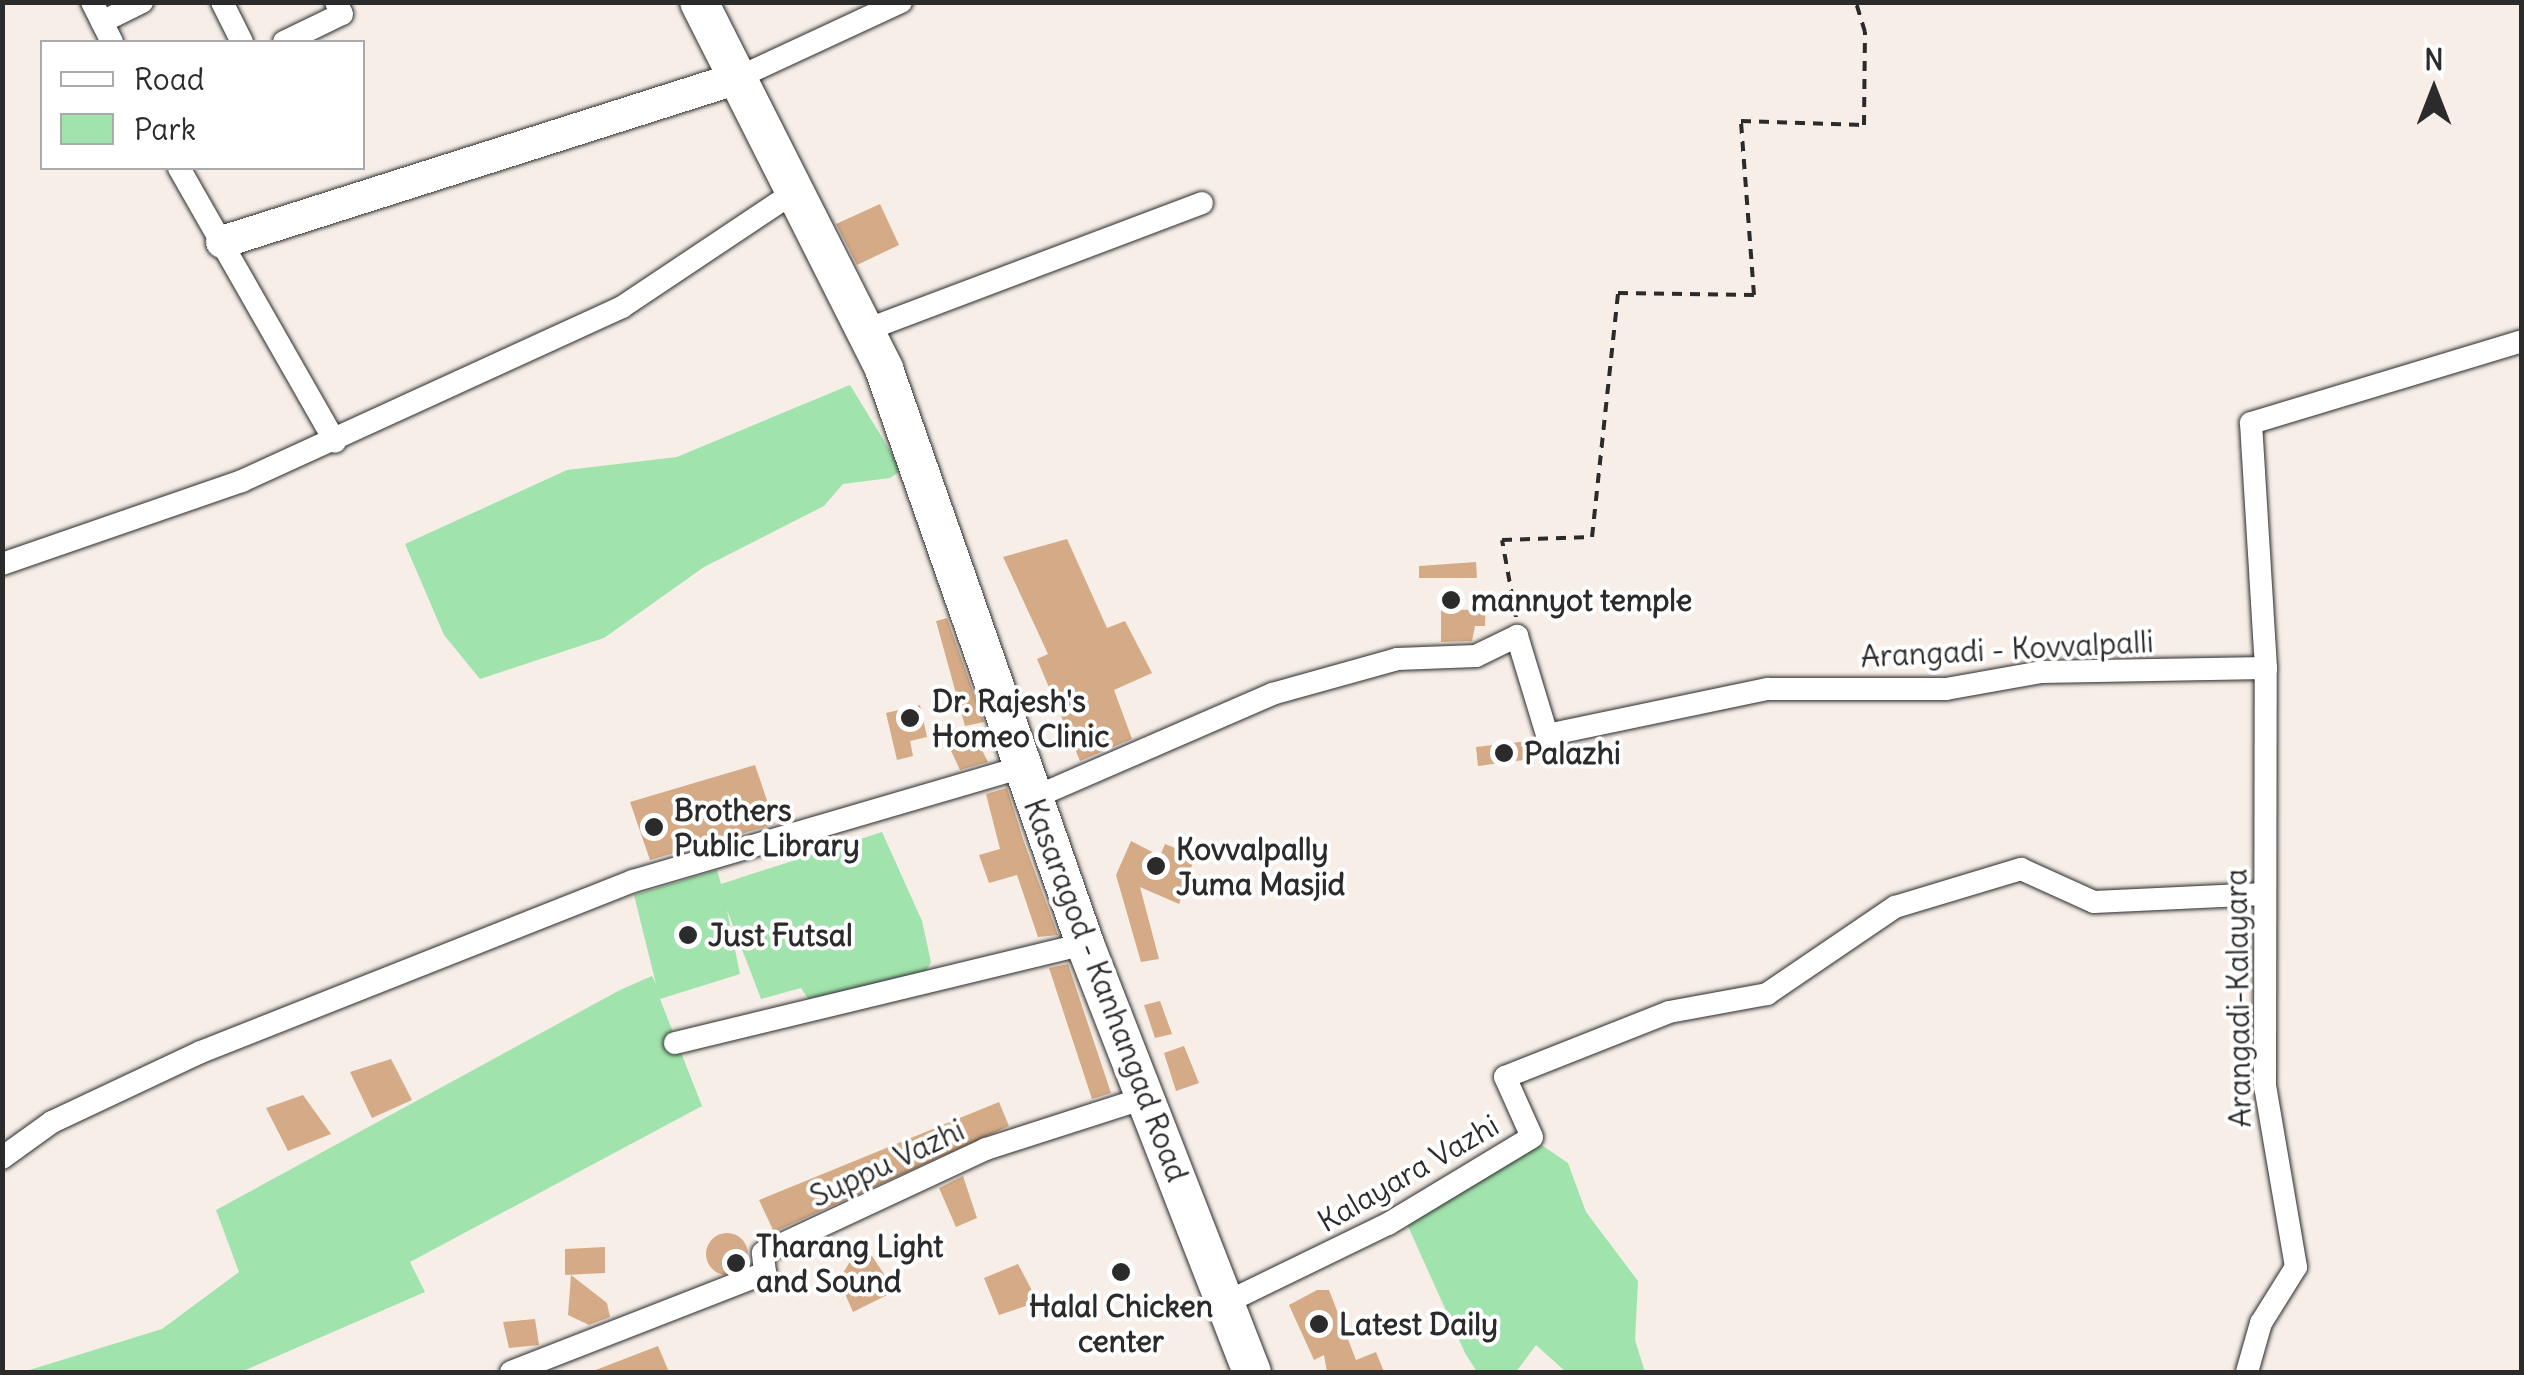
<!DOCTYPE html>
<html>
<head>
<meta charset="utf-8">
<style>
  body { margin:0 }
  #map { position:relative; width:2524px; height:1375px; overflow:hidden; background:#f6eee7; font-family:Delius,sans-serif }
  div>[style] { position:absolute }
  .green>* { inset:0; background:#a1e3ad }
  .building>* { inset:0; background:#d4ab86 }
  .round { border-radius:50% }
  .path>* { height:4px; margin-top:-2px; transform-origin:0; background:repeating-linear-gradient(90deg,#2b2b2b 0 10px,transparent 0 18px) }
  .roads { filter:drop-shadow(0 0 2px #2b2b2b) drop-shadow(0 0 2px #2b2b2b) }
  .street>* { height:22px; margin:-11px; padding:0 11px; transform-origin:11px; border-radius:11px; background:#fff }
  .secondary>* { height:32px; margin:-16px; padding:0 16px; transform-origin:16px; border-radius:16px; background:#fff }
  .primary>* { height:38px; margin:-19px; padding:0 19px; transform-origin:19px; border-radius:19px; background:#fff }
  .dots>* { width:28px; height:28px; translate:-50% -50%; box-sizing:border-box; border:5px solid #fff; border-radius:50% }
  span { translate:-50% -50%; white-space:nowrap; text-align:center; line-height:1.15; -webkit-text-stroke:8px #fff; paint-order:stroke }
  .poi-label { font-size:30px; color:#2b2b2b; font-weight:700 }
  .left { translate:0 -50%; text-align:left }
  .street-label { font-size:30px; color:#2b2b2b }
  .frame { position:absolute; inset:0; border:5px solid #2b2b2b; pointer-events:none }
  .legend { position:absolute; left:40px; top:40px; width:325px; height:130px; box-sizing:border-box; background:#fff; border:2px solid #aaa; margin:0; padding:12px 18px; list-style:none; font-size:30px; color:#2b2b2b }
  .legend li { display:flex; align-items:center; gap:20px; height:50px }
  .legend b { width:50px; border:2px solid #aaa }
  .north { position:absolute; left:2384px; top:40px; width:100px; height:100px; -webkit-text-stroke:8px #fff; paint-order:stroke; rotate:0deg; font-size:28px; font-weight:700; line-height:40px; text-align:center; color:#2b2b2b }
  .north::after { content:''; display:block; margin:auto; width:35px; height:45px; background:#2b2b2b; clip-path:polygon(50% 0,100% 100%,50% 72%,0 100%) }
</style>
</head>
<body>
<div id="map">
  <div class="green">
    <div style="clip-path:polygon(850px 385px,902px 470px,890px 478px,843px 484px,824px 506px,704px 567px,604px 638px,480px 679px,444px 635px,405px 544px,567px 470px,677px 457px)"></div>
    <div style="clip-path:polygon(882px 832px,922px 921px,931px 962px,924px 975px,809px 1000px,801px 988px,761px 999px,727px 910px,740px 974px,660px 999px,702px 1106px,410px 1262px,425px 1292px,241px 1372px,23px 1372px,162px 1329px,239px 1272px,216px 1210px,620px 990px,652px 976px,656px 984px,634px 895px,717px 870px,721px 884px)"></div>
    <div style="clip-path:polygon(1540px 1144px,1568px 1163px,1586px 1212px,1638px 1281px,1635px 1340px,1645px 1372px,1566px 1372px,1536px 1345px,1516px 1372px,1477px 1372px,1465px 1353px,1407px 1224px)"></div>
  </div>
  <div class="building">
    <div style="clip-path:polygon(880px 204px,899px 245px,857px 265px,836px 224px)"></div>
    <div style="clip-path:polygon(1067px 539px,1107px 628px,1125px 621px,1152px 673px,1114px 690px,1132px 739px,1080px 761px,1037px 659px,1048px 654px,1003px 557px)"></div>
    <div style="clip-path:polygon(1476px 562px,1477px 578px,1419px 578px,1419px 566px)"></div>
    <div style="clip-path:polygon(1470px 596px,1486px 596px,1485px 626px,1475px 626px,1472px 641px,1441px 642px,1441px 609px,1470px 610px)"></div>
    <div style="clip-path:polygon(947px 618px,984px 722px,965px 726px,936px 621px)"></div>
    <div style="clip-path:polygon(920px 705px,927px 737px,910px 741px,913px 756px,897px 760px,886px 713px)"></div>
    <div style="clip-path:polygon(972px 730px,988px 762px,960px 770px,945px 738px)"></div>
    <div style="clip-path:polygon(1529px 741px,1531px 759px,1478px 766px,1476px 747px)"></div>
    <div style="clip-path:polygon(755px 765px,775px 824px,650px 860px,630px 802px)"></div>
    <div style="clip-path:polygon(1007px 788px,1024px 842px,1058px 935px,1038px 937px,1017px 875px,989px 883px,979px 855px,1000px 849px,986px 794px)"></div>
    <div style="clip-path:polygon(1131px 841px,1160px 856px,1165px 844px,1195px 856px,1179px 904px,1140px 887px,1159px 959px,1141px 962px,1116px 875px)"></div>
    <div style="clip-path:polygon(1068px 964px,1111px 1093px,1092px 1099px,1049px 968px)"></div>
    <div style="clip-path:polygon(1160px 1001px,1172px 1034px,1155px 1038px,1144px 1005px)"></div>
    <div style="clip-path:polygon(1184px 1046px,1199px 1083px,1176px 1091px,1164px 1053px)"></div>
    <div style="clip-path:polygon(391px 1059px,412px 1100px,372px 1118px,350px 1072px)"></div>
    <div style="clip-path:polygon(303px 1095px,331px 1134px,288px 1151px,266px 1108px)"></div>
    <div style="clip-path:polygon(999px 1102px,1009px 1126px,774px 1232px,759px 1200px)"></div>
    <div style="clip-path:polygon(963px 1176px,977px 1218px,956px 1227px,939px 1188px)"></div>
    <div class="round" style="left:706px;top:1233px;width:42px;height:42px"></div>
    <div style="clip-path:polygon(605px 1247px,605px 1273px,565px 1275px,565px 1249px)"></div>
    <div style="clip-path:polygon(872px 1256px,895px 1291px,853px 1312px,839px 1280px,849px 1263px)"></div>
    <div style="clip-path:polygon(1018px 1264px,1038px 1302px,999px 1315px,984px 1278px)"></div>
    <div style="clip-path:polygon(571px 1275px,607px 1303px,610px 1317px,589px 1325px,568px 1315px)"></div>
    <div style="clip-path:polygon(1317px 1290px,1329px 1290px,1356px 1360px,1376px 1352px,1384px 1372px,1327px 1372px,1324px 1355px,1314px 1360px,1289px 1305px)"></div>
    <div style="clip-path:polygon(535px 1319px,539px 1345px,509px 1348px,503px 1322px)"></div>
    <div style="clip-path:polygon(658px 1346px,669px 1372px,594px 1372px,593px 1371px)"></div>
  </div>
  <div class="path">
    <div style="left:1516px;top:617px;width:78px;rotate:-100.3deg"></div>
    <div style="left:1502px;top:540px;width:90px;rotate:-1.9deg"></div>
    <div style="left:1592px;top:537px;width:245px;rotate:-83.9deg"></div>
    <div style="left:1618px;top:293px;width:136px;rotate:0.8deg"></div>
    <div style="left:1754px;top:295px;width:174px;rotate:-94.3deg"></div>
    <div style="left:1741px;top:121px;width:123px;rotate:1.9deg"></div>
    <div style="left:1864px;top:125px;width:93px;rotate:-89.4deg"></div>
    <div style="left:1865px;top:32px;width:31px;rotate:-107deg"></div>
  </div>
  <div class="roads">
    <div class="street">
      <div style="left:92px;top:2px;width:45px;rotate:63.4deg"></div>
      <div style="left:222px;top:2px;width:45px;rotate:63.4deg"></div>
      <div style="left:102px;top:22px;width:45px;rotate:-26.6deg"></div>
      <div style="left:284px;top:42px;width:64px;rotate:-25.8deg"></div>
      <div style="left:342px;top:14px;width:13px;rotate:-117deg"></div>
      <div style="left:735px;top:79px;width:183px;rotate:-24.9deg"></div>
      <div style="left:179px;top:168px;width:315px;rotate:60.3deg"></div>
      <div style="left:866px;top:330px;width:359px;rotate:-20.7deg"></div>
      <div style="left:2px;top:564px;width:254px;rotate:-19.1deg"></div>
      <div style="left:242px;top:481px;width:418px;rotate:-24.6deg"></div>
      <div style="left:622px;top:307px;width:213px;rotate:-33.7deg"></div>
      <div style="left:1033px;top:798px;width:261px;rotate:-23.5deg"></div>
      <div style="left:1272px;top:694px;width:130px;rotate:-15.6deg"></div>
      <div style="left:1397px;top:659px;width:79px;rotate:-2.2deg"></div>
      <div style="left:1476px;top:656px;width:46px;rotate:-26deg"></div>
      <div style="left:1517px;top:636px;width:103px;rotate:73.1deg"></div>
      <div style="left:1547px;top:735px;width:226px;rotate:-11.8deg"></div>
      <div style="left:1768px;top:689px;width:178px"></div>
      <div style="left:1946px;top:689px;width:97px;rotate:-10.1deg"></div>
      <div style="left:2041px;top:672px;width:225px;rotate:-1deg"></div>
      <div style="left:2266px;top:668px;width:245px;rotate:-93.5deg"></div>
      <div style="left:2251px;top:423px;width:283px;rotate:-16.8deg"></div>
      <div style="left:675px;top:1043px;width:422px;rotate:-13.6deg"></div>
      <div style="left:2px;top:1158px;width:62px;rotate:-35.8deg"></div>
      <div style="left:52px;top:1122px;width:165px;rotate:-25.2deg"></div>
      <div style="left:201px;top:1052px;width:465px;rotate:-21.6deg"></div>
      <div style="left:633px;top:881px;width:407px;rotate:-16.3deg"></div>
      <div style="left:1225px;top:1303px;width:181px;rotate:-25.9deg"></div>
      <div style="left:1388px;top:1224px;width:168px;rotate:-31.1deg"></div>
      <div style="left:1532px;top:1137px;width:66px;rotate:-114.2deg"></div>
      <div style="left:1505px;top:1077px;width:176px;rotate:-21.6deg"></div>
      <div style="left:1669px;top:1012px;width:100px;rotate:-10.4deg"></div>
      <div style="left:1767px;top:994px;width:155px;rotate:-34.2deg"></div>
      <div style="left:1895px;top:907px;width:132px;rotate:-16.8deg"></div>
      <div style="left:2021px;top:869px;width:80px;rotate:24.3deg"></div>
      <div style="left:2094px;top:902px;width:170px;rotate:-2.7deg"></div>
      <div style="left:511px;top:1372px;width:273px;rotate:-21.3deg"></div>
      <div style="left:765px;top:1273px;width:20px;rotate:-96deg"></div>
      <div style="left:763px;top:1253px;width:246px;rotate:-25deg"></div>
      <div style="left:986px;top:1149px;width:167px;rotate:-17.8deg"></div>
      <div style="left:2247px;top:1372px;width:51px;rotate:-74.1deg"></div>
      <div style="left:2261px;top:1323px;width:66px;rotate:-58deg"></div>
      <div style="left:2296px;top:1267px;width:184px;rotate:-99.7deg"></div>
      <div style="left:2265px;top:1086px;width:418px;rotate:-89.9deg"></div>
    </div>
    <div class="secondary">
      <div style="left:222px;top:242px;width:538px;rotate:-17.63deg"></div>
    </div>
    <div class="primary">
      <div style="left:699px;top:2px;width:411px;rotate:63.2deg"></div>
      <div style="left:884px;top:369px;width:609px;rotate:70.73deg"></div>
      <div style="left:1085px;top:944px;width:459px;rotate:68.7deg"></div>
    </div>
  </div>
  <div class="dots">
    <div style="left:1451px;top:600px;background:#2b2b2b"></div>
    <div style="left:910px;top:718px;background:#2b2b2b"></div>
    <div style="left:1504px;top:753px;background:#2b2b2b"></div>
    <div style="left:654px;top:827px;background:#2b2b2b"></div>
    <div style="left:1156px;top:866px;background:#2b2b2b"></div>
    <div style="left:688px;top:935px;background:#2b2b2b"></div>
    <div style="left:736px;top:1263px;background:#2b2b2b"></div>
    <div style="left:1121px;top:1272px;background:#2b2b2b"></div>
    <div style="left:1319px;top:1324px;background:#2b2b2b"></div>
  </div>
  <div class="poi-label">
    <span class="left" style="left:1471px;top:600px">mannyot temple</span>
    <span class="left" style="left:932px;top:718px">Dr. Rajesh's<br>Homeo Clinic</span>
    <span class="left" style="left:1524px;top:753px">Palazhi</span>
    <span class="left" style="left:674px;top:827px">Brothers<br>Public Library</span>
    <span class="left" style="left:1176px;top:866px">Kovvalpally<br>Juma Masjid</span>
    <span class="left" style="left:708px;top:935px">Just Futsal</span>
    <span class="left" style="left:756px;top:1263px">Tharang Light<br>and Sound</span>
    <span style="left:1121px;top:1323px">Halal Chicken<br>center</span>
    <span class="left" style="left:1339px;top:1324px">Latest Daily</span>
  </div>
  <div class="street-label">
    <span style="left:2007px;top:649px;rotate:-3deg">Arangadi - Kovvalpalli</span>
    <span style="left:1106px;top:990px;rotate:69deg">Kasaragod - Kanhangad Road</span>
    <span style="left:2238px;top:998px;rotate:-91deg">Arangadi-Kalayara</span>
    <span style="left:887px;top:1163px;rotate:-25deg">Suppu Vazhi</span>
    <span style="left:1408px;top:1173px;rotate:-30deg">Kalayara Vazhi</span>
  </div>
  <div class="frame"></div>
  <ul class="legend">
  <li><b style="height:12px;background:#fff"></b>Road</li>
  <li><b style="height:28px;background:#a1e3ad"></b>Park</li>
  </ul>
  <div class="north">N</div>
</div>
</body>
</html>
